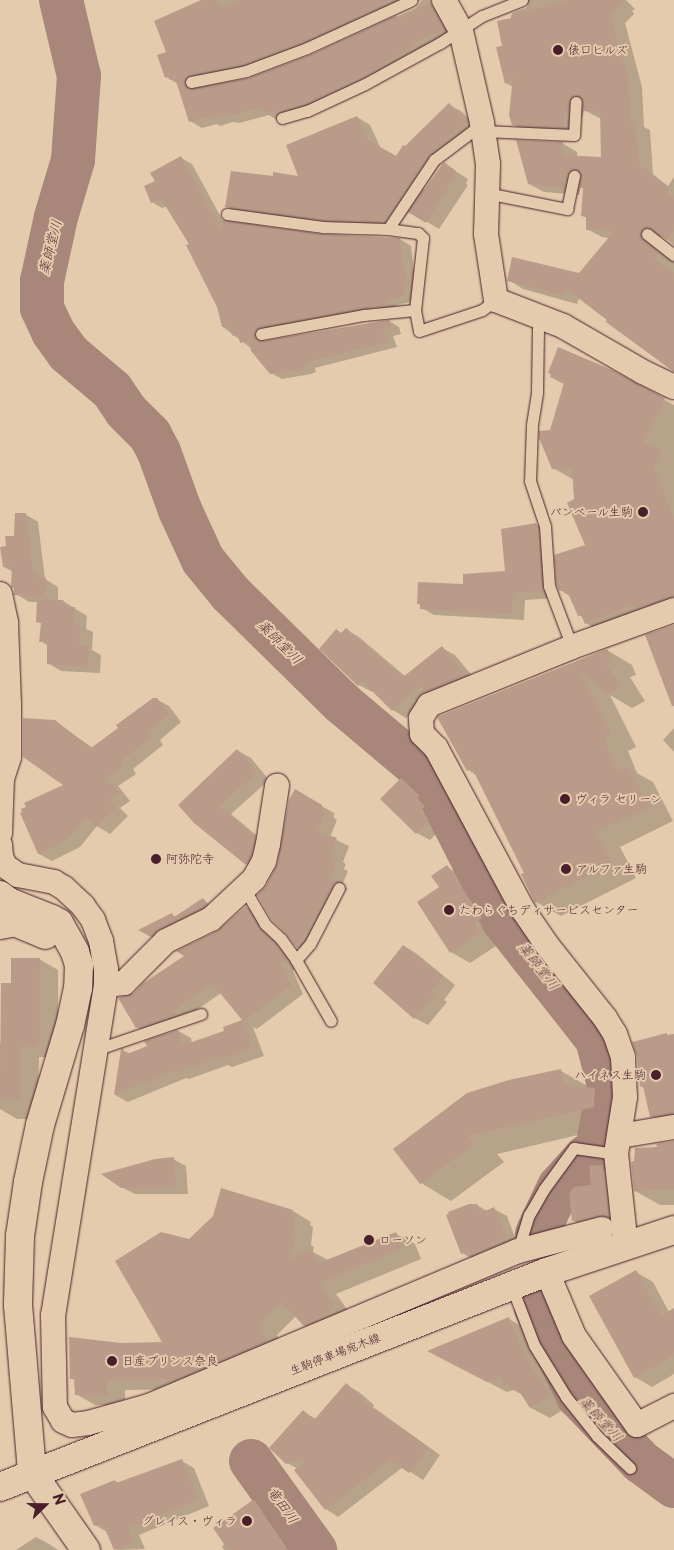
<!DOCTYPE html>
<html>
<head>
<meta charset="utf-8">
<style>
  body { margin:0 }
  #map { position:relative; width:674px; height:1550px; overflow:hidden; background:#e5cbad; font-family:"Playpen Sans","Klee One",sans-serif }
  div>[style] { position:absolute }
  .shadow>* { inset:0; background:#0003 }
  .river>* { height:44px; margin:-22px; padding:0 22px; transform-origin:22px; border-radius:22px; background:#a88679 }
  .building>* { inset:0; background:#ba9b89 }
  .roads { filter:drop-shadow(0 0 1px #4a1f2b) drop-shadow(0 0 1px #4a1f2b) }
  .service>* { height:11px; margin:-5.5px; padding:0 5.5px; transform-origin:5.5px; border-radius:5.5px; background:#e5cbad }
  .minor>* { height:24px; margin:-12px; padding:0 12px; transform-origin:12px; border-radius:12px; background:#e5cbad }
  .tertiary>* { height:28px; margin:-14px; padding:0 14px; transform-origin:14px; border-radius:14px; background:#e5cbad }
  .secondary>* { height:28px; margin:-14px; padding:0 14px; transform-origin:14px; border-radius:14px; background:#e5cbad }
  .primary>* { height:28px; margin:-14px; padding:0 14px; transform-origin:14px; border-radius:14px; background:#e5cbad }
  .dots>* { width:14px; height:14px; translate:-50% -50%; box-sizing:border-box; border:2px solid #e5cbad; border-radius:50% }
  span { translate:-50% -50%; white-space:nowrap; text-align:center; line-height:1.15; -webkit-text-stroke:4px #e5cbad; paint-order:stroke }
  .poi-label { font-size:12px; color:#4a1f2b }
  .left { translate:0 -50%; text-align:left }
  .right { translate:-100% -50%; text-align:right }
  .street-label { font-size:12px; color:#4a1f2b }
  .water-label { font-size:14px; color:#5d343b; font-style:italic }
  .north { position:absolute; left:20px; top:1480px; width:50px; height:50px; -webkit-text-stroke:4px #e5cbad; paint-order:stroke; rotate:68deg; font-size:14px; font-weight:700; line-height:20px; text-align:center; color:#4a1f2b }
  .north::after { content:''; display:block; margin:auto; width:18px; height:22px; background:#4a1f2b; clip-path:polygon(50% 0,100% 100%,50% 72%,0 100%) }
</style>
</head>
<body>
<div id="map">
  <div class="shadow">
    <div style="clip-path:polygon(208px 0,421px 0,317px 48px,196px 86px,196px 90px,249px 79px,311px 56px,416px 8px,422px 0,430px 0,434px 8px,444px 13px,456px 36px,277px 120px,269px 115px,239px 123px,233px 122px,220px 126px,217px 124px,202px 128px,190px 121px,178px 84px,166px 77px,168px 52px,155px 21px)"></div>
    <div style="clip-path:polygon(510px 0,626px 0,635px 9px,632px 11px,634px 14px,625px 23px,642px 87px,644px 127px,650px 130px,653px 174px,668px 186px,674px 177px,674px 245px,662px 235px,655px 238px,657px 249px,674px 262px,674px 371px,579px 298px,577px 304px,523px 289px,509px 280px,579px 274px,609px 238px,602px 237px,587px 229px,587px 218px,582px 216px,584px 189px,581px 187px,579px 195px,544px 192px,529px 184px,562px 143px,577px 152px,577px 157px,603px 158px,601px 119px,584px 110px,582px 119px,579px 118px,578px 135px,528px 133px,513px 124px,513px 87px,506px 83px,504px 47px,514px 18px,512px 13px,526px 8px,529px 4px,521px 6px)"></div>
    <div style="clip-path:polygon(450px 105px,462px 112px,479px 129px,441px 163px,423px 189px,425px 191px,444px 164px,468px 179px,466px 184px,468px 185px,439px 229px,409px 211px,397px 228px,338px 226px,239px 214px,226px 206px,274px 177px,300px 178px,357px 117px,370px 125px,381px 149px,396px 158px)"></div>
    <div style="clip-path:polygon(181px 158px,192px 164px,223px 221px,322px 236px,400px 239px,411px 246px,416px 290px,415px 301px,396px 305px,396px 311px,267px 333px,264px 342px,389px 321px,399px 327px,401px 334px,393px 336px,397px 347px,315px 368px,316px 372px,311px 374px,282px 379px,271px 373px,252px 349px,223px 327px,219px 307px,191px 244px,167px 206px,162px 208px,152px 202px,156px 182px)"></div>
    <div style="clip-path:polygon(612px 371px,674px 405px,674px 614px,606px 635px,586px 623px,584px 618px,579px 615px,571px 597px,560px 590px,586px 545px,575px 500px,574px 480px,553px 468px,551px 431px,565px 385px,551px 377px)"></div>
    <div style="clip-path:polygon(25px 514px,38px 522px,45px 579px,58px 587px,58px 601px,63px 601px,87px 616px,86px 629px,93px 632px,92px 650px,101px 655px,100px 673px,61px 671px,48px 663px,48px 646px,41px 641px,42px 624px,37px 621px,38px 602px,29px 602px,16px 594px,13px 572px,4px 567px,8px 547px,15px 537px)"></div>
    <div style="clip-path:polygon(536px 524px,548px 531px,555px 598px,525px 600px,524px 620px,434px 615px,422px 608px,418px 603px,506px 572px)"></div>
    <div style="clip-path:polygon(346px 630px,359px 637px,406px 677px,442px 648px,455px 655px,478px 683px,431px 695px,406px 718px,393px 710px,373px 690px,372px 692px,359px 685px,320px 648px)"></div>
    <div style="clip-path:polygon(607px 650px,632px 665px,636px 675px,630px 677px,645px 701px,632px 708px,610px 695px,636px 747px,628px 751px,637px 773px,653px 782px,673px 821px,620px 847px,636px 878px,561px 916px,536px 902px,525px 874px,476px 775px,468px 770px)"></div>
    <div style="clip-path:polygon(156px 699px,169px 706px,181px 722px,160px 740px,163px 745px,133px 769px,136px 774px,118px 786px,130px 801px,120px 808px,128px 816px,110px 834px,97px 826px,80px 847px,52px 861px,39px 854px,22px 814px,65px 786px,55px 722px,93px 748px)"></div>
    <div style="clip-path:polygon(674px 728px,674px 752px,663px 740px)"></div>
    <div style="clip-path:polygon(238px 751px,251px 758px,269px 780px,231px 814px,268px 845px,259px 872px,247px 864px,194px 822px)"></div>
    <div style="clip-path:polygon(401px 779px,414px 787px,432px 804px,429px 806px,437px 814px,432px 819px,442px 828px,430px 840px,417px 833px)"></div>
    <div style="clip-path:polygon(295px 791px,334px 813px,334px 818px,337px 820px,330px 837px,349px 846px,343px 862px,346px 864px,344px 869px,348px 871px,342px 885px,348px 889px,345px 891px,309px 954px,297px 947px,267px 887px,279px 865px)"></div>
    <div style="clip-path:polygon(447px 867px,466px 878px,500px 929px,492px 934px,499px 944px,470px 963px,451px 952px,440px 887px)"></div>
    <div style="clip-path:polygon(203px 899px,213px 908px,158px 940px,141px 930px,172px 915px,176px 917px)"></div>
    <div style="clip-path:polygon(246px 907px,258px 914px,298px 967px,293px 971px,303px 994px,257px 1029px,253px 1027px,264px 1056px,232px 1067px,228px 1065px,189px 1079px,186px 1078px,128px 1102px,115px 1095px,122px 1050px,131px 1054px,178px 1031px,191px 1038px,192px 1044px,225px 1032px,224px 1028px,244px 1021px,221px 993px,185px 1018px,149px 1035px,137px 1027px,134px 994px,218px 932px)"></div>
    <div style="clip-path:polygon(404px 946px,417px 954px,455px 985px,444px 1000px,447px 1002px,428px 1025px,415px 1018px)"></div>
    <div style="clip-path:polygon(39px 959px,58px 970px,58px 1057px,39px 1057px,38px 1109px,34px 1119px,17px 1119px,0 1109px,0 1045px,12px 985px)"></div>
    <div style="clip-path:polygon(674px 1034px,674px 1129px,651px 1116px,644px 1088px,641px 1086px,638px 1056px,634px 1043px)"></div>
    <div style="clip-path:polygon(561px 1071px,625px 1107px,624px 1124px,497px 1154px,504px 1162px,451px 1201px,421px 1183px,395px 1149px)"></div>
    <div style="clip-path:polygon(674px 1142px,674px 1205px,660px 1205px,635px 1191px,659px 1149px)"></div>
    <div style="clip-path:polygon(173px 1159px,186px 1166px,188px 1194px,135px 1194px,121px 1187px)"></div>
    <div style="clip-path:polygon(603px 1166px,616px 1173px,621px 1224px,587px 1228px,574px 1221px)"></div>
    <div style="clip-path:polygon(222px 1189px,293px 1211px,311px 1222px,310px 1225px,313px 1227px,311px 1245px,314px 1247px,313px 1252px,328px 1260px,396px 1234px,415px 1244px,421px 1259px,336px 1294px,352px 1316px,324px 1336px,305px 1325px,296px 1316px,277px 1335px,285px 1352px,197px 1389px,125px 1390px,125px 1405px,95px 1405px,76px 1394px,76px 1381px,72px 1378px,121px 1344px,164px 1343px,190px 1240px,214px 1217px)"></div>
    <div style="clip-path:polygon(477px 1205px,487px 1211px,494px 1209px,507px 1216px,518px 1245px,475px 1260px,462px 1253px)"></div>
    <div style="clip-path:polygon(636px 1272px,653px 1282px,669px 1312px,674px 1309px,674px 1374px,652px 1387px,635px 1377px)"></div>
    <div style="clip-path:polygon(509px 1319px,528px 1330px,569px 1406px,550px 1418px,531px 1408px,523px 1395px,513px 1390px,507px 1392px,447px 1361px)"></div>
    <div style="clip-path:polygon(346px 1385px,359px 1392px,374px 1405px,373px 1407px,440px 1455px,423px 1480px,403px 1467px,338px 1517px,326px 1509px,298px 1469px,287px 1463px,304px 1412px,316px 1419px)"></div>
    <div style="clip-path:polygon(182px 1461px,194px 1468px,209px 1506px,139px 1535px,145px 1549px,118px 1550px,114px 1548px,107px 1532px,95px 1525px,115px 1481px,119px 1483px)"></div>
    <div style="clip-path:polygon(253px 1501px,272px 1512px,298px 1550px,224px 1550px,222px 1547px)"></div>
    <div style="clip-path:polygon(36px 1537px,49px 1544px,58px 1550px,16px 1550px)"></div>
  </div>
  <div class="river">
    <div style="left:61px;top:0;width:78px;rotate:76.7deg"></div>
    <div style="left:79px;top:76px;width:84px;rotate:94.1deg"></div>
    <div style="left:73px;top:160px;width:59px;rotate:106.6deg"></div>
    <div style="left:56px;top:217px;width:66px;rotate:102.3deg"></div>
    <div style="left:42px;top:281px;width:27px;rotate:90deg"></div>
    <div style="left:42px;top:308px;width:26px;rotate:65deg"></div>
    <div style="left:53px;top:332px;width:26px;rotate:54deg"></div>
    <div style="left:68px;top:353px;width:57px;rotate:40.1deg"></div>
    <div style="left:112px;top:390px;width:25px;rotate:56deg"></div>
    <div style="left:126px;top:411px;width:34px;rotate:45deg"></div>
    <div style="left:150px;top:435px;width:19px;rotate:62deg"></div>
    <div style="left:159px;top:452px;width:62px;rotate:70.1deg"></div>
    <div style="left:180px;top:510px;width:55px;rotate:65.3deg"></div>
    <div style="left:203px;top:560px;width:43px;rotate:50.7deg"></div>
    <div style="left:230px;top:593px;width:157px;rotate:44.5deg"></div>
    <div style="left:342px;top:703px;width:116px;rotate:40.1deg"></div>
    <div style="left:431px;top:778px;width:161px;rotate:63deg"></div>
    <div style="left:504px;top:921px;width:150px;rotate:51.8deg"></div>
    <div style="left:597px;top:1039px;width:48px;rotate:75.4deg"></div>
    <div style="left:609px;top:1085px;width:65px;rotate:100.6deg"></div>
    <div style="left:597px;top:1149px;width:14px;rotate:144deg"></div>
    <div style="left:586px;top:1157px;width:40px;rotate:132deg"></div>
    <div style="left:559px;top:1187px;width:52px;rotate:115.1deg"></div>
    <div style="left:536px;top:1308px;width:98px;rotate:64.5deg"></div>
    <div style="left:578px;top:1396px;width:91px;rotate:46.3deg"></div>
    <div style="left:641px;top:1462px;width:41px;rotate:36deg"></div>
    <div style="left:251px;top:1461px;width:110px;rotate:54.3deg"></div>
  </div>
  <div class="building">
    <div style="clip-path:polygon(201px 0,218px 0,221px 8px,241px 0,388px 0,389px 2px,304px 41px,244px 64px,189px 75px,184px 83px,189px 89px,249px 78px,310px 55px,395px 16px,401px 18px,428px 4px,431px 5px,444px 29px,412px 44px,414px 47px,383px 63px,384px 65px,306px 103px,264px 114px,262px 107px,225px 117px,224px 115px,220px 115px,207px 119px,206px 117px,189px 122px,175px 78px,170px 80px,168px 76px,165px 78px,157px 55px,166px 52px,154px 21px)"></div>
    <div style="clip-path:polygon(568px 0,625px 0,610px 15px,622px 62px,624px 62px,628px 78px,630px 121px,635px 121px,639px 164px,669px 189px,667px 192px,674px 197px,674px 231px,667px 240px,648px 227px,641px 229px,640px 233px,642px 240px,658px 252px,654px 259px,674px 273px,674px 372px,606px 322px,607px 320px,565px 288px,563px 296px,507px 281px,512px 257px,579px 273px,614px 231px,586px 230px,586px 216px,581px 216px,583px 188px,579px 188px,581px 177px,579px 170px,572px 169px,568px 171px,564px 187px,528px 184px,516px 140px,563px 142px,562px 155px,601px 157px,600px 112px,583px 111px,583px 99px,576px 95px,570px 98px,568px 111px,564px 111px,563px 127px,512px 125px,509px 115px,513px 76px,505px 84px,496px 47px,502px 46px,497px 21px,511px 18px,511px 15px)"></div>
    <div style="clip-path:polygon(449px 103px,467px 121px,428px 156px,384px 221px,324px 220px,225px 207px,231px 171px,273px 176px,273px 172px,298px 176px,286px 145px,357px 116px,368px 140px,396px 156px,403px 145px,405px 146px)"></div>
    <div style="clip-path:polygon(181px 156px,221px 230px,223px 220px,322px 234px,400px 238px,406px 284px,403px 285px,405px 296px,386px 300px,387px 305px,260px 327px,254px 332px,256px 339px,262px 341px,389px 320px,391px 328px,383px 330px,388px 342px,306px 362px,306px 366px,300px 369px,270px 374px,251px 351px,249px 341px,240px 343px,238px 335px,233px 336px,228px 326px,222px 327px,217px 307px,186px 245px,189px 244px,161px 199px,151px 203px,144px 186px,155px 181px,150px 173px)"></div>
    <div style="clip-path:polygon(444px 162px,456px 171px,453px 176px,455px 176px,426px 223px,408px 212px)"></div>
    <div style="clip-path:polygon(558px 347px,612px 370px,665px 398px,644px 442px,661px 449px,654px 468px,674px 520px,674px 597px,635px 609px,633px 604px,585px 624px,581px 615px,578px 616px,567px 591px,559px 591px,556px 584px,554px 555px,585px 545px,567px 503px,574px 499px,572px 468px,552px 469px,539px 438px,539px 431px,550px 430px,564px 383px,550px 377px,551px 374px,548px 373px)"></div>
    <div style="clip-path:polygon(15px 513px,26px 513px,33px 574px,37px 574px,37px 577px,46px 578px,45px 597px,14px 595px,14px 588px,11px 587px,12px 566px,3px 567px,0 547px,6px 546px,5px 536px,14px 536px)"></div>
    <div style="clip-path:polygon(536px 523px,543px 591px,513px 593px,512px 614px,420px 609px,420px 604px,417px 604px,418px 582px,463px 584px,463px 574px,505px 571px,501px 529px)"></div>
    <div style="clip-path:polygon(37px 599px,63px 600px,67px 607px,75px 607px,74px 623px,80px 624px,79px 646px,89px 646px,88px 667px,47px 664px,47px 642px,39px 642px,41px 623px,36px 622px)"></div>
    <div style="clip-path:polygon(674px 625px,674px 706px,672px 706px,645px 635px)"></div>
    <div style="clip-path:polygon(346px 628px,403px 677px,442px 646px,466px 675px,424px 692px,420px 685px,392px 711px,362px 681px,358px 686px,319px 649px,336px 629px,341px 633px)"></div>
    <div style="clip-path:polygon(607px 649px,612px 660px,606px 663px,621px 687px,606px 694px,583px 672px,581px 673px,611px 732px,604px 737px,618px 772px,628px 766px,649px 807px,596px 832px,612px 864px,535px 903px,521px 874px,524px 873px,472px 768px,467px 771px,437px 717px)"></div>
    <div style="clip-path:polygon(153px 698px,157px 698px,169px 714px,148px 732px,151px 737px,121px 761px,124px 766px,106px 778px,118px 793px,109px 801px,116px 808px,96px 827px,86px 817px,67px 840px,38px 854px,20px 813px,22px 812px,21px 809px,26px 807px,24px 803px,63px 785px,23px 757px,23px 718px,55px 720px,91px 748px,118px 728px,116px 725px)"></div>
    <div style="clip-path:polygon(237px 749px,257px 772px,219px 806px,255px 837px,251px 856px,246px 865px,194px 823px,178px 805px)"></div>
    <div style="clip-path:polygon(401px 778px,420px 796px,417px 798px,425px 806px,420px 811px,429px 820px,416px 834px,380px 799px)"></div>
    <div style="clip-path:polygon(295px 789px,322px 805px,322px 810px,326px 812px,317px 831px,337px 838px,331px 854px,334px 855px,332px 861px,336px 863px,330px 877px,337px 881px,332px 885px,297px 948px,286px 934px,271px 919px,257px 895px,266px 886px,277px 864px,289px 800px)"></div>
    <div style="clip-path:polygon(447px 865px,482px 918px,474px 923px,481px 932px,450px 953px,417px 902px,439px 887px,431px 876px)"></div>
    <div style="clip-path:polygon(203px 898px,207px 904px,203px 908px,160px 929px,151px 937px,138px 930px,172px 913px,174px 917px)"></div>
    <div style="clip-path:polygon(246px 906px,259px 928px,275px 944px,286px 959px,281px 964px,291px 986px,243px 1022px,242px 1020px,252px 1048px,219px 1060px,218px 1057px,175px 1073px,174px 1070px,114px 1095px,121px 1049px,123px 1048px,125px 1055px,147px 1046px,144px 1041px,178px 1030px,182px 1044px,188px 1041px,189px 1043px,224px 1031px,223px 1027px,242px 1020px,212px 983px,173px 1011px,174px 1015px,136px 1028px,118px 998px,134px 993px,142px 984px,184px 956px,176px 951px,217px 931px)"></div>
    <div style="clip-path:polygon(403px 945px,443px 977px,431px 991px,435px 994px,414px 1019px,373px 983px)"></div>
    <div style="clip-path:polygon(11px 958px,40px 958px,39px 1047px,20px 1047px,19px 1099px,0 1099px,1px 983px,11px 983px)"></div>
    <div style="clip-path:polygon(667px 1033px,667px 1035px,674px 1034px,674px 1114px,650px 1117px,643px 1086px,640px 1087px,637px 1056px,632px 1042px)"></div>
    <div style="clip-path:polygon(561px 1069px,564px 1085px,595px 1088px,594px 1107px,468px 1136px,474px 1144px,420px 1184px,393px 1149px,467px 1093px,509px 1080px)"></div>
    <div style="clip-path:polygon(674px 1141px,674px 1190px,634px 1191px,631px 1162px,634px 1161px,635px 1148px,657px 1147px,656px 1144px)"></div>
    <div style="clip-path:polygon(174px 1157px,176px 1187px,121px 1188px,101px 1174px,155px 1159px)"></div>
    <div style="clip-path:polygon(603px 1165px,609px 1218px,599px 1216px,572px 1221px,569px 1194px,574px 1187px,591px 1185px,589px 1166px)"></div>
    <div style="clip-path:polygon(221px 1188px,293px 1210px,292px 1214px,295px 1215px,292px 1234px,296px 1235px,289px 1259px,312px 1250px,319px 1263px,396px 1232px,403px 1248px,319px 1283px,334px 1305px,324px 1318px,304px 1326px,281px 1302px,259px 1324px,267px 1342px,177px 1379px,107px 1380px,107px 1395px,75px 1395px,74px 1379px,70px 1379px,69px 1337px,121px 1343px,162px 1342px,115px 1261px,161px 1232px,189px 1239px,213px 1216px)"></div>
    <div style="clip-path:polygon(469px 1204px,477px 1204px,481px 1213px,494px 1207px,506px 1237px,491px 1243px,492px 1247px,471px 1256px,469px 1251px,461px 1254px,446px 1215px,449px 1214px,448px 1212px)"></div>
    <div style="clip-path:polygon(636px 1270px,661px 1316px,674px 1308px,674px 1355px,634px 1378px,589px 1296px)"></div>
    <div style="clip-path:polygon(509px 1317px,526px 1359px,551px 1395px,530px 1408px,517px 1388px,511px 1390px,508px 1384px,503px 1386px,500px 1377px,487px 1382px,427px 1351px)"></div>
    <div style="clip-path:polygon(346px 1383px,362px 1397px,361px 1399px,428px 1447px,409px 1473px,390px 1460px,325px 1510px,294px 1470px,304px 1463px,301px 1458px,286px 1464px,269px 1448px,303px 1410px,314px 1420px)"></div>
    <div style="clip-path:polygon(182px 1459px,198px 1500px,128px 1528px,134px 1542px,114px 1550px,103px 1524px,94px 1526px,80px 1494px,115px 1480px,116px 1483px)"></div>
    <div style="clip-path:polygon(253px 1500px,255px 1501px,288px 1550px,228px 1550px,213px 1528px)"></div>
  </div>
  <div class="roads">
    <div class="service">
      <div style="left:191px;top:82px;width:56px;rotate:-11.3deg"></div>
      <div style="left:246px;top:71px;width:65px;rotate:-20.7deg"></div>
      <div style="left:307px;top:48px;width:115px;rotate:-24.6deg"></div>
      <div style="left:282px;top:118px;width:26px;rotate:-16deg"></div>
      <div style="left:307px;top:111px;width:64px;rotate:-25deg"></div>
      <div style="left:365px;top:84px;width:85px;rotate:-28.7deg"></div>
      <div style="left:440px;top:43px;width:50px;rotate:-32.7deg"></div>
      <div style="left:482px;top:16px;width:43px;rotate:-21.8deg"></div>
      <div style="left:483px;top:131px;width:91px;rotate:2.5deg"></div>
      <div style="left:574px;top:135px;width:33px;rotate:-87deg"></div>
      <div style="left:486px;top:193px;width:83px;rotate:11.2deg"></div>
      <div style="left:567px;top:209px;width:34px;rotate:-78deg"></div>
      <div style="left:227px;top:214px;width:97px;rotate:7.7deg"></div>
      <div style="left:323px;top:227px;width:65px;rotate:1.8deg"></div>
      <div style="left:388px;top:229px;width:30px;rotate:8deg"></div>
      <div style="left:418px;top:233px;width:7px;rotate:45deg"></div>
      <div style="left:423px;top:238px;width:72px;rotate:96.3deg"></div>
      <div style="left:415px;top:310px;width:21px;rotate:79deg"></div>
      <div style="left:419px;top:331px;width:66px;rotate:-18.4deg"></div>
      <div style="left:482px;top:310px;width:17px;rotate:-36deg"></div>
      <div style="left:388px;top:229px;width:83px;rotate:-56.3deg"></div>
      <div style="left:434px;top:160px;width:60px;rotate:-36.9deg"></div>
      <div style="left:647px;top:234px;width:34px;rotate:38deg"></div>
      <div style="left:540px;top:317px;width:12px;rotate:99deg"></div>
      <div style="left:538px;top:329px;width:64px;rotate:90.9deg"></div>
      <div style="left:537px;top:393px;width:32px;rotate:99deg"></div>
      <div style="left:532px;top:425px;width:56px;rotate:92deg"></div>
      <div style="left:530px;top:481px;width:47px;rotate:71.6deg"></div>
      <div style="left:545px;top:526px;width:60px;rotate:86.2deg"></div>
      <div style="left:549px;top:586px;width:65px;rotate:69.3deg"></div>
      <div style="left:261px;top:334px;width:105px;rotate:-10.5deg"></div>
      <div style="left:364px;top:315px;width:51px;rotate:-5.6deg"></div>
      <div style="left:244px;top:888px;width:42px;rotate:59.7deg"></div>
      <div style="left:265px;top:924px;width:22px;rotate:43deg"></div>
      <div style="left:281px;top:939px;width:26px;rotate:54deg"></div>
      <div style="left:296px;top:960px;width:70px;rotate:60.2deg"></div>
      <div style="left:296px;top:960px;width:21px;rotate:-49deg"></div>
      <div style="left:310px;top:944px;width:63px;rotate:-62.6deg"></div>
      <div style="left:95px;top:1050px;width:112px;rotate:-18.8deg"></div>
      <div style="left:518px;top:1250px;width:37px;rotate:-73deg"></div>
      <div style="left:529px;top:1215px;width:30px;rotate:-60deg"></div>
      <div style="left:544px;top:1189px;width:51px;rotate:-53.8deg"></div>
      <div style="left:574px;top:1148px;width:42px;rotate:8.1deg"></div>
      <div style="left:511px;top:1285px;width:64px;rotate:69deg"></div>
      <div style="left:534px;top:1345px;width:61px;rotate:58.4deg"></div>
      <div style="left:566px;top:1397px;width:50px;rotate:51.5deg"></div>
      <div style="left:597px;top:1436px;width:46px;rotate:44.1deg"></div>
    </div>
    <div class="minor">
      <div style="left:444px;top:0;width:35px;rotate:61deg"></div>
      <div style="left:461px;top:31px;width:94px;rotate:77.1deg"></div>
      <div style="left:482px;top:123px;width:41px;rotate:81.7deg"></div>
      <div style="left:488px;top:164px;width:70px;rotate:91.6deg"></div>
      <div style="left:486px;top:234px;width:67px;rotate:81.4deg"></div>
      <div style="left:496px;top:300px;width:72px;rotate:21.2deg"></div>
      <div style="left:563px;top:326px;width:92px;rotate:29.9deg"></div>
      <div style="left:643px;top:372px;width:34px;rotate:26deg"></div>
      <div style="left:0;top:594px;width:30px;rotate:78deg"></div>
      <div style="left:6px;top:623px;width:83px;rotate:87.9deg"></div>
      <div style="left:9px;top:706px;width:51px;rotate:90deg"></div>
      <div style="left:9px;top:757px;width:22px;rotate:108deg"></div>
      <div style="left:2px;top:778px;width:55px;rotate:92.1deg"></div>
      <div style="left:0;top:845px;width:12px;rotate:85deg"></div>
      <div style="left:1px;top:857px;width:10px;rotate:66deg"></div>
      <div style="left:5px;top:866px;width:16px;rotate:35deg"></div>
      <div style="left:18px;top:875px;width:37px;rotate:11deg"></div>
      <div style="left:54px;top:882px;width:12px;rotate:31deg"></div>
      <div style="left:64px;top:888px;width:26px;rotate:43deg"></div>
      <div style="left:83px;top:906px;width:17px;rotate:54deg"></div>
      <div style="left:93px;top:920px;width:22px;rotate:69deg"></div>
      <div style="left:101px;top:941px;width:28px;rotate:80deg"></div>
      <div style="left:106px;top:969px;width:16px;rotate:90deg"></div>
      <div style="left:106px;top:985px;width:334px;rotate:99.1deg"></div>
      <div style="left:53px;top:1315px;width:92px;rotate:88.8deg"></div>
      <div style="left:55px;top:1407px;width:16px;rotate:60deg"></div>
      <div style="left:63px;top:1421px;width:10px;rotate:24deg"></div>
      <div style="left:72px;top:1425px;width:16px;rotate:-7deg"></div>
      <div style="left:88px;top:1423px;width:63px;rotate:-15.6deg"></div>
      <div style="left:149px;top:1406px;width:400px;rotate:-22.8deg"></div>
      <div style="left:518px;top:1251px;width:87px;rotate:-14.7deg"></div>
      <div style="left:106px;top:985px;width:18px;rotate:-6deg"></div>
      <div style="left:124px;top:983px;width:59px;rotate:-45deg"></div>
      <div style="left:166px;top:941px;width:50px;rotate:-26.1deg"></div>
      <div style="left:211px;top:919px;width:59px;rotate:-42.9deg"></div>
      <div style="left:254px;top:879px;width:21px;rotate:-61deg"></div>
      <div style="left:264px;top:861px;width:17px;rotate:-77deg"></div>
      <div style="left:268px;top:844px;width:59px;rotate:-81.2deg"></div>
      <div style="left:620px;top:1136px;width:55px;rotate:-9.5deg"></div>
      <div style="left:626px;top:1247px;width:94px;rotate:-96.1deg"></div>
      <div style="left:616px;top:1154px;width:58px;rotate:-81deg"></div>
      <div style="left:625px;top:1097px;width:40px;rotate:-92.9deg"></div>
      <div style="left:623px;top:1057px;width:24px;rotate:-109deg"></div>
      <div style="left:615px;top:1034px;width:19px;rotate:-122deg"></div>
      <div style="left:605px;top:1018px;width:93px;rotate:-128.5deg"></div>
      <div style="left:547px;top:945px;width:42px;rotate:-124.4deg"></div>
      <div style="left:523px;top:910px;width:184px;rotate:-118.2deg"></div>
      <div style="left:436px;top:748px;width:20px;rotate:-135deg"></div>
      <div style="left:422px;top:734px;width:16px;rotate:-94deg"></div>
      <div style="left:421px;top:718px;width:15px;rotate:-58deg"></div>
      <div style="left:429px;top:705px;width:154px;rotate:-22.1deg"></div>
      <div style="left:572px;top:647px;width:109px;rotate:-19.9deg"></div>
      <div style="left:547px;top:1272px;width:69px;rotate:67.1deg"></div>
      <div style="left:574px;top:1336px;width:109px;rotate:54.7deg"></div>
      <div style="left:637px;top:1425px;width:42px;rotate:-27.2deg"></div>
    </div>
    <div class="tertiary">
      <div style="left:32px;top:1473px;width:94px;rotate:55deg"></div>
    </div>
    <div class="secondary">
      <div style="left:0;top:1487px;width:588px;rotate:-21.46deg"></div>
      <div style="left:547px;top:1272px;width:134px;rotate:-18.3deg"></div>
    </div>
    <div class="primary">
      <div style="left:0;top:895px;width:11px;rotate:38deg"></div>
      <div style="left:9px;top:902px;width:46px;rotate:21.6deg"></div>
      <div style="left:52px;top:919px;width:8px;rotate:30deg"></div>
      <div style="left:59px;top:923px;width:33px;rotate:61deg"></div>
      <div style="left:75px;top:952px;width:14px;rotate:73deg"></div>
      <div style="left:79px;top:965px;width:23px;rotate:92deg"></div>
      <div style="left:78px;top:988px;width:38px;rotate:102deg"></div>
      <div style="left:70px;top:1025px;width:104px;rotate:106.7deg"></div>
      <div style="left:40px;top:1125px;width:58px;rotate:101.9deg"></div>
      <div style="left:28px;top:1182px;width:55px;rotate:98.4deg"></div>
      <div style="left:20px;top:1236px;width:69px;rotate:91.7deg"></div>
      <div style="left:18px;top:1305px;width:169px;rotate:85.2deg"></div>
      <div style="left:0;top:925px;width:15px;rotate:-11deg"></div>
      <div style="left:15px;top:922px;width:33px;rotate:23deg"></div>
    </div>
  </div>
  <div class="dots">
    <div style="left:558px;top:50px;background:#4a1f2b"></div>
    <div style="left:643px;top:512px;background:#4a1f2b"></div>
    <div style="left:565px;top:799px;background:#4a1f2b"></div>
    <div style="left:156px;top:859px;background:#4a1f2b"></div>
    <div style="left:566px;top:869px;background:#4a1f2b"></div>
    <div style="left:449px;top:910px;background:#4a1f2b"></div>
    <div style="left:656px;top:1075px;background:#4a1f2b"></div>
    <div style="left:369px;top:1240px;background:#4a1f2b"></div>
    <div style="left:112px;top:1361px;background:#4a1f2b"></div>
    <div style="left:247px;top:1521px;background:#4a1f2b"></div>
  </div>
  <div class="poi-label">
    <span class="left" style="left:568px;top:50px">俵口ヒルズ</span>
    <span class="right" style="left:633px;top:512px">バンベール生駒</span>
    <span class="left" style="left:575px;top:799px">ヴィラ セリーン</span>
    <span class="left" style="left:166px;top:859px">阿弥陀寺</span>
    <span class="left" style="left:576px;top:869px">アルファ生駒</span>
    <span class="left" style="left:459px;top:910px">たわらぐちディサービスセンター</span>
    <span class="right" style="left:646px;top:1075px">ハイネス生駒</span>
    <span class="left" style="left:379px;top:1240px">ローソン</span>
    <span class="left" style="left:122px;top:1361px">日産プリンス奈良</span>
    <span class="right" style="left:237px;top:1521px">グレイス・ヴィラ</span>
  </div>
  <div class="street-label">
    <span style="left:335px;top:1354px;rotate:-21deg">生駒停車場宛木線</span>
  </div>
  <div class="water-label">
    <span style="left:50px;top:247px;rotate:-76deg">薬師堂川</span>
    <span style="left:280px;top:642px;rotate:45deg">薬師堂川</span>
    <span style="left:539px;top:966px;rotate:52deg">薬師堂川</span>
    <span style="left:601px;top:1419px;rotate:47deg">薬師堂川</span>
    <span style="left:283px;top:1505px;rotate:54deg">竜田川</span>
  </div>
  <div class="north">N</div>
</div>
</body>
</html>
